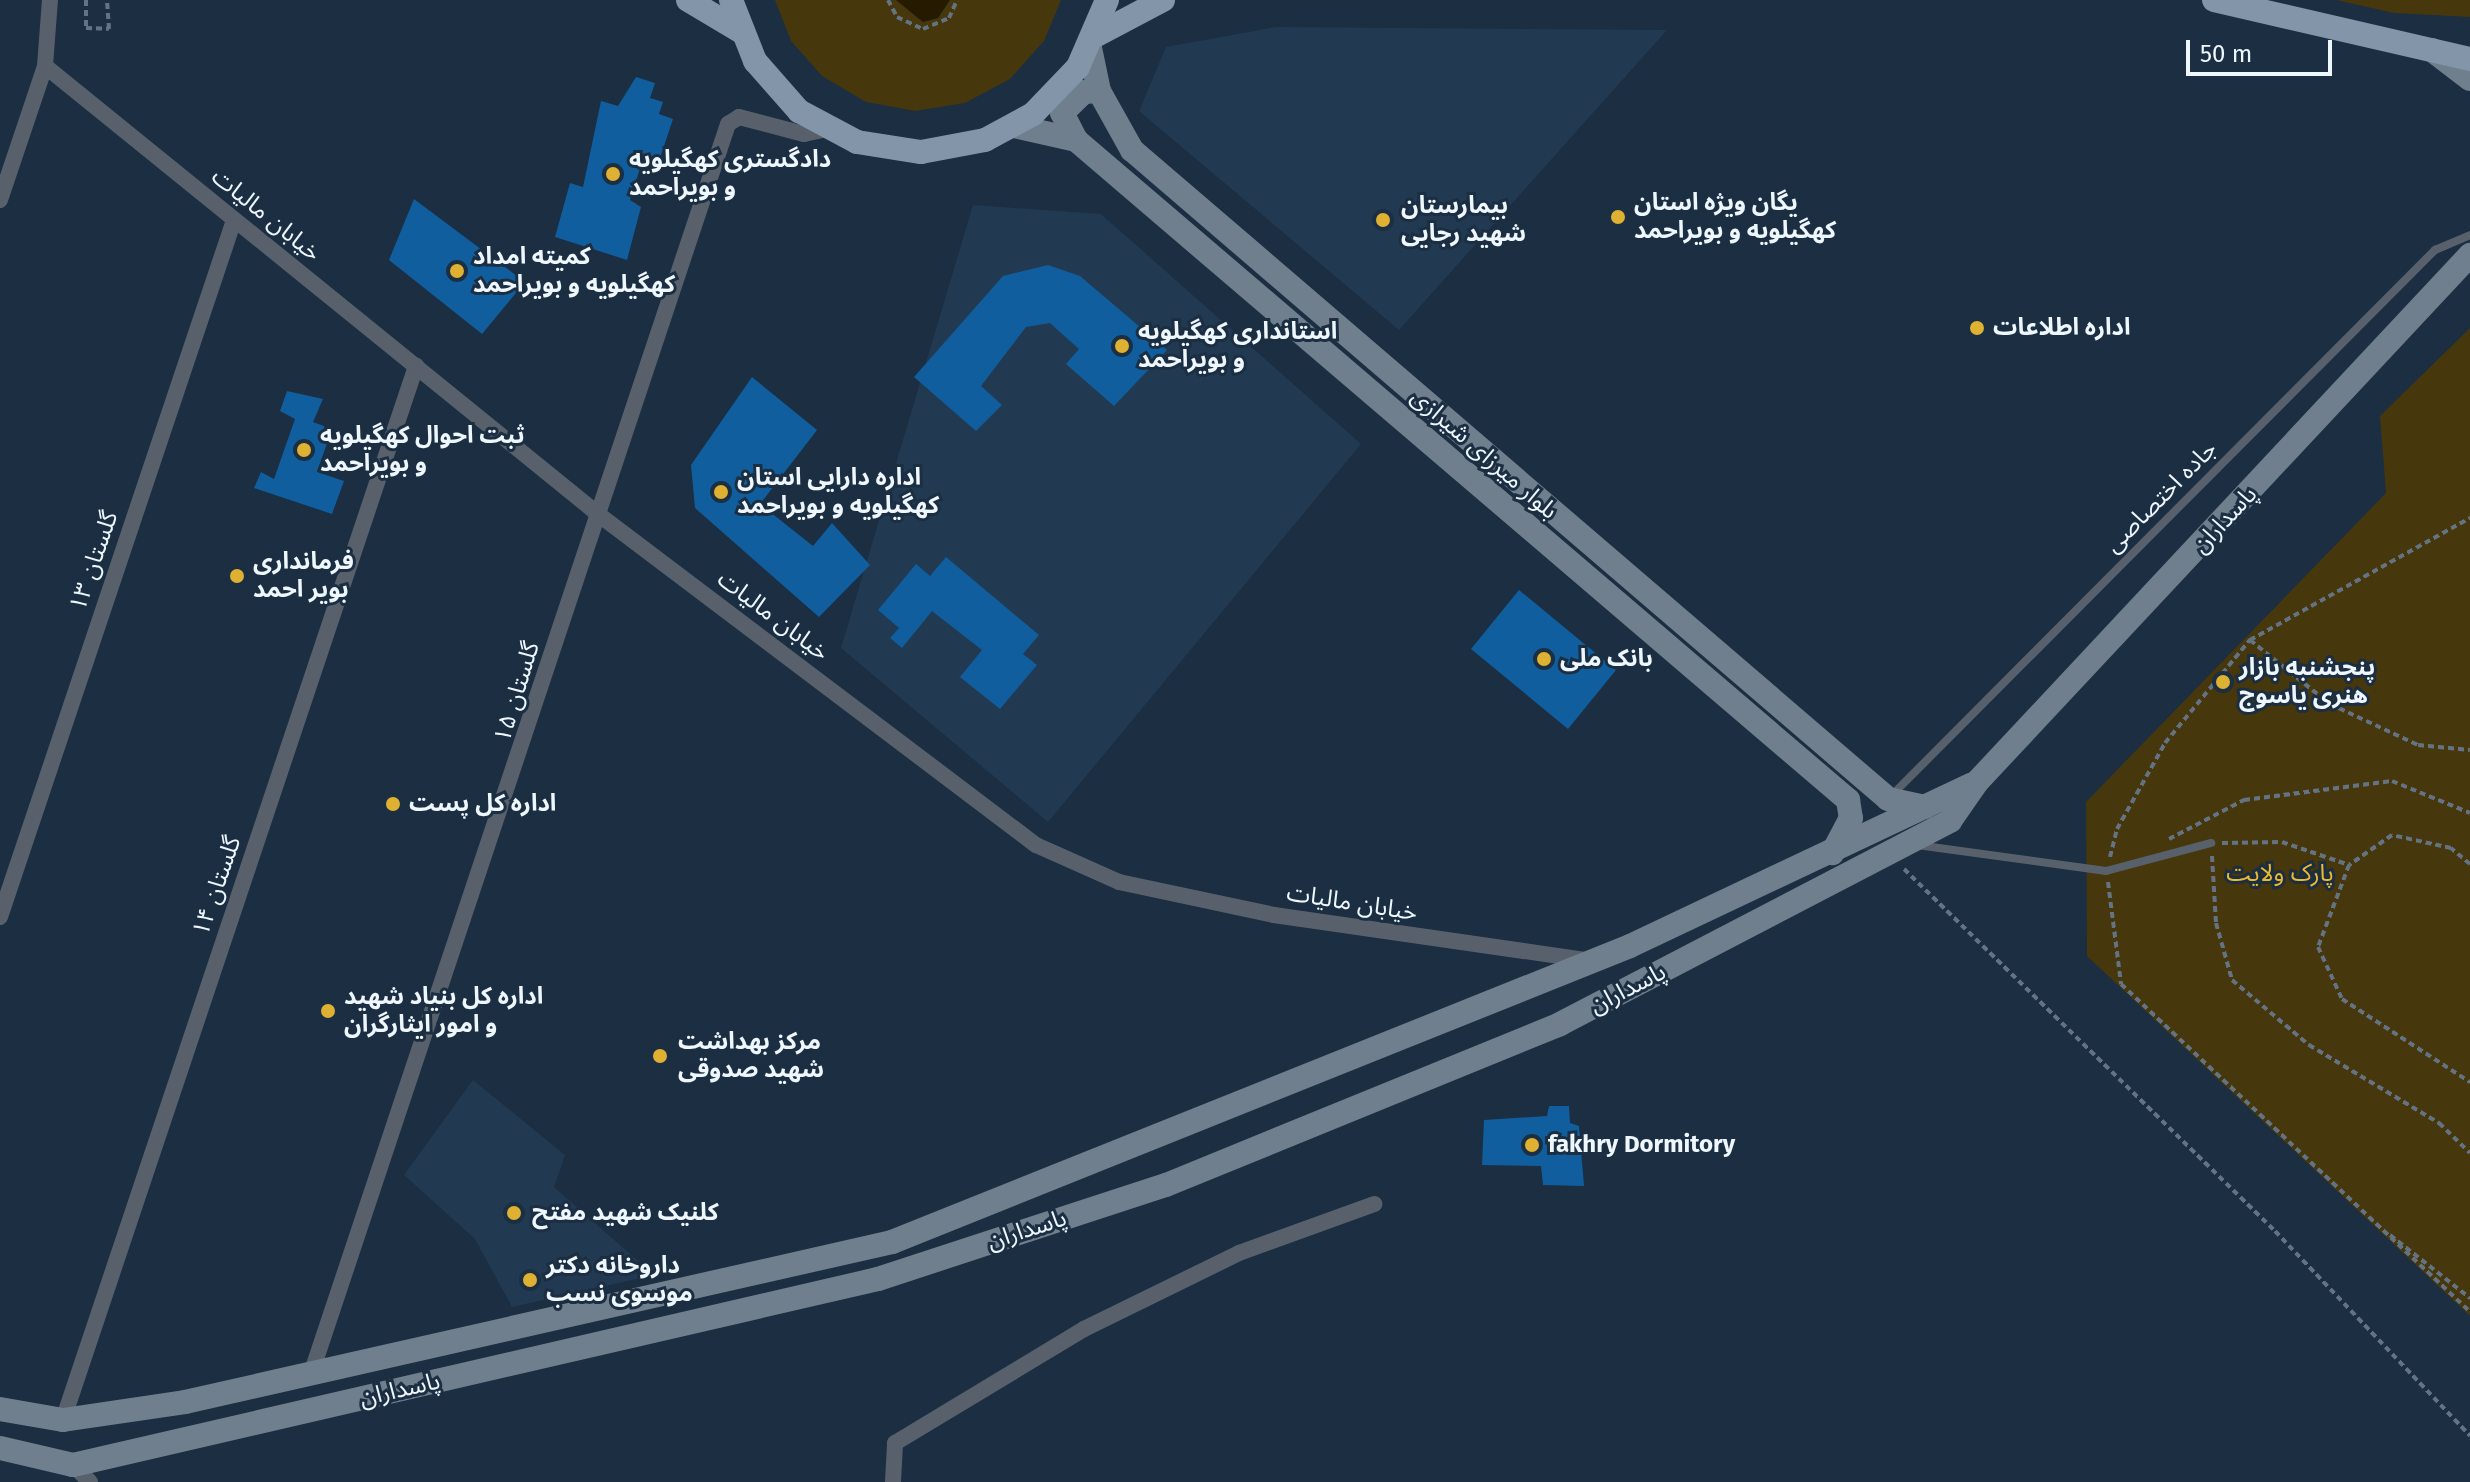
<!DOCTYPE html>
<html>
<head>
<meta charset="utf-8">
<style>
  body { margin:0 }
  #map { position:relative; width:2470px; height:1482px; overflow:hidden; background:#1b2e42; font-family:"Fira Sans","Noto Sans Arabic",sans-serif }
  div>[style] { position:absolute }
  .built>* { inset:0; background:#213a52 }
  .green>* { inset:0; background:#46370d }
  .water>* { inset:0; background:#261a00 }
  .building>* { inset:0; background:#105e9d }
  .path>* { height:4px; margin-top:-2px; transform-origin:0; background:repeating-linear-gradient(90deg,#647383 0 6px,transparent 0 10px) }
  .lane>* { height:8px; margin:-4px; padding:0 4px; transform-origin:4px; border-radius:4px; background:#58616b }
  .street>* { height:16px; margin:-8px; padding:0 8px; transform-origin:8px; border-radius:8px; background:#58616b }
  .secondary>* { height:24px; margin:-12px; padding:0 12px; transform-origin:12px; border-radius:12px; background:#707f8e }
  .primary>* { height:24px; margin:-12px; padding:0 12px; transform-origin:12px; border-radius:12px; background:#8295a9 }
  .dots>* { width:22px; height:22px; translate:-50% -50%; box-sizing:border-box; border:4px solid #1b2e42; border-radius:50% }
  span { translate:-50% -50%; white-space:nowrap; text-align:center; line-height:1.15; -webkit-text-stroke:6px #1b2e42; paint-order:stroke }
  .poi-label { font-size:24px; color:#eef6fe; font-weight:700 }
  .left { translate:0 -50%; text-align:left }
  .street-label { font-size:24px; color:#eef6fe }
  .park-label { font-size:24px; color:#ebba2e }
  .scale { position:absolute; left:2186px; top:40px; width:146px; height:36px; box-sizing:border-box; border:4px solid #eef6fe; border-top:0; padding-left:10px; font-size:24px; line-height:28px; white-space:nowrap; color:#eef6fe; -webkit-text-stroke:6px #1b2e42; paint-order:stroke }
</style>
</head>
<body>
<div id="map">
  <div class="built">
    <div style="clip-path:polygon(1276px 27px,1667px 30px,1399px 330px,1139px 111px,1166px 47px)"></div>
    <div style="clip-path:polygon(973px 205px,1101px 214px,1361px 444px,1048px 822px,841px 648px)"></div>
    <div style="clip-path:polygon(473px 1080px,565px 1155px,554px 1187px,654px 1275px,512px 1307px,475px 1239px,404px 1175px)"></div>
  </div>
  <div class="green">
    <div style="clip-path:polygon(775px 0,1061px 0,1044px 41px,1010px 79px,965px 103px,915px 111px,866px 102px,822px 76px,791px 41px)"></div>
    <div style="clip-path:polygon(2336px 0,2470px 0,2470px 17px,2394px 13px)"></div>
    <div style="clip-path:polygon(2470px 328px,2470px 1316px,2087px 956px,2086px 802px,2386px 493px,2380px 416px)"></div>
  </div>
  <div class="water">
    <div style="clip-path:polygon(896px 0,950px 0,938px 18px,923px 22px)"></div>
  </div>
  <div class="building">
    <div style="clip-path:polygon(636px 77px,655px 83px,650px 98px,663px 102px,659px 114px,673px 119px,658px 164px,643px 159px,630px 200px,641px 207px,627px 260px,555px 237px,570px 183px,583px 187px,601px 101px,618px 106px)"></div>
    <div style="clip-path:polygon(414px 199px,525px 282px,482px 334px,389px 260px)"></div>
    <div style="clip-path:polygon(1048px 265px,1080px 276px,1167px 350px,1114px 406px,1066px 364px,1079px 349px,1050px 323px,1026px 327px,981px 386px,1002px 405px,976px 431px,914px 377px,1003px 276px)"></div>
    <div style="clip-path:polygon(752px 377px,817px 430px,760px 504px,813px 546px,832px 523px,870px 565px,819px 617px,695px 508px,691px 465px)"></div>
    <div style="clip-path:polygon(287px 391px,323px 399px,313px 422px,332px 429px,317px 472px,344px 481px,332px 514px,254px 488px,261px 472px,274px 479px,295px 419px,280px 411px)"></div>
    <div style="clip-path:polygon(946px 557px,1039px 635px,1023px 654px,1037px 665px,1000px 709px,960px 677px,982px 650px,932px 611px,902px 648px,890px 638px,899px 628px,878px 610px,916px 564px,930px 576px)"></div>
    <div style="clip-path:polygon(1519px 590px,1616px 670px,1568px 729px,1471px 649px)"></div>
    <div style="clip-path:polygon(1549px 1106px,1569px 1106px,1570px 1123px,1579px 1126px,1584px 1186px,1543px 1185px,1541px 1166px,1482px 1165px,1484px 1120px,1547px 1116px)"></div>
  </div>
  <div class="path">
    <div style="left:86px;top:0;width:28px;rotate:90deg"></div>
    <div style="left:86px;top:28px;width:23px;rotate:2deg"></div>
    <div style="left:109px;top:29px;width:29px;rotate:-94deg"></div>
    <div style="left:888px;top:0;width:19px;rotate:62deg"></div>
    <div style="left:897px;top:17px;width:29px;rotate:25deg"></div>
    <div style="left:923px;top:29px;width:28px;rotate:-23deg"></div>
    <div style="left:949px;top:18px;width:20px;rotate:-66deg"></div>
    <div style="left:2250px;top:640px;width:102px;rotate:38.7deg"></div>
    <div style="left:2330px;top:704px;width:97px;rotate:25deg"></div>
    <div style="left:2418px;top:745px;width:52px;rotate:5.5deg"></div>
    <div style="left:2169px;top:839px;width:85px;rotate:-27.5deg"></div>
    <div style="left:2244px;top:800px;width:149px;rotate:-7.3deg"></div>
    <div style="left:2392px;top:781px;width:84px;rotate:22.3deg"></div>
    <div style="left:2222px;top:843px;width:60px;rotate:-1deg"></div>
    <div style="left:2282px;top:842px;width:71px;rotate:18.9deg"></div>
    <div style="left:2212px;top:856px;width:67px;rotate:86.6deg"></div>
    <div style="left:2216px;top:923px;width:59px;rotate:74.3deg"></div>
    <div style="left:2232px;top:980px;width:101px;rotate:40.2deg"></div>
    <div style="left:2309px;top:1045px;width:152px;rotate:31deg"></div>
    <div style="left:2439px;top:1123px;width:43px;rotate:44.1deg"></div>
    <div style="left:2110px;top:857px;width:29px;rotate:-76deg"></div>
    <div style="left:2117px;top:829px;width:98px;rotate:-60.8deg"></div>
    <div style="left:2165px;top:743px;width:134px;rotate:-50.5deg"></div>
    <div style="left:2250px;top:640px;width:252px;rotate:-29deg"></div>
    <div style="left:2470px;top:864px;width:25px;rotate:-140deg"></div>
    <div style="left:2451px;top:848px;width:60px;rotate:-167.6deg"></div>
    <div style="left:2392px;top:835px;width:52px;rotate:145.1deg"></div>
    <div style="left:2349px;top:865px;width:88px;rotate:110.7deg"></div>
    <div style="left:2318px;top:947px;width:57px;rotate:65.2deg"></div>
    <div style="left:2342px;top:999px;width:153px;rotate:33deg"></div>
    <div style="left:1904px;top:869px;width:518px;rotate:44.3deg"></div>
    <div style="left:2275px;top:1231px;width:283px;rotate:46.4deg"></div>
    <div style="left:2108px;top:882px;width:103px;rotate:82.7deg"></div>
    <div style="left:2121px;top:984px;width:479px;rotate:43.2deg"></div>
    <div style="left:2390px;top:1235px;width:102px;rotate:38.2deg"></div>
  </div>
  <div class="lane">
    <div style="left:1891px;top:796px;width:771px;rotate:-45.11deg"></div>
    <div style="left:2435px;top:250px;width:38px;rotate:-23deg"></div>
    <div style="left:1917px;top:845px;width:191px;rotate:7.8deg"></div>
    <div style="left:2106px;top:871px;width:109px;rotate:-14.9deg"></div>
  </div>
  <div class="street">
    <div style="left:45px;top:66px;width:712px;rotate:39.01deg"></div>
    <div style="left:598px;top:514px;width:549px;rotate:37.08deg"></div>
    <div style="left:1036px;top:845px;width:91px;rotate:24deg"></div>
    <div style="left:1119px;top:882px;width:158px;rotate:12deg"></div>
    <div style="left:1274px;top:915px;width:316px;rotate:8.2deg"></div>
    <div style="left:0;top:200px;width:141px;rotate:-71.4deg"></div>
    <div style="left:45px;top:66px;width:66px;rotate:-85.7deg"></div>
    <div style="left:0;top:917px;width:735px;rotate:-71.44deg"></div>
    <div style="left:312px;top:1371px;width:1315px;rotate:-71.55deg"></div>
    <div style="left:728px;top:124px;width:13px;rotate:-32deg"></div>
    <div style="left:739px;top:117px;width:67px;rotate:14.7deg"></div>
    <div style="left:804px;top:134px;width:24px;rotate:-12deg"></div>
    <div style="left:63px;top:1420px;width:1112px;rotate:-71.48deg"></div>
    <div style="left:73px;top:1465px;width:24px;rotate:45deg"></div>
    <div style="left:893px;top:1482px;width:39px;rotate:-87deg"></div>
    <div style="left:895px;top:1443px;width:221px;rotate:-31.1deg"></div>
    <div style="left:1084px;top:1329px;width:173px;rotate:-26.1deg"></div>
    <div style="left:1239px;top:1253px;width:144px;rotate:-19.9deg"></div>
  </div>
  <div class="secondary">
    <div style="left:1090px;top:48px;width:44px;rotate:78.2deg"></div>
    <div style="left:1099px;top:91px;width:68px;rotate:60.8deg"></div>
    <div style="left:1132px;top:150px;width:996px;rotate:40.64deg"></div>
    <div style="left:1888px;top:799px;width:38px;rotate:12deg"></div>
    <div style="left:2432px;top:50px;width:48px;rotate:37.3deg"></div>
    <div style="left:1014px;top:126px;width:64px;rotate:12.7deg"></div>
    <div style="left:1076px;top:140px;width:1016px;rotate:40.53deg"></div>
    <div style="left:1848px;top:800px;width:18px;rotate:81deg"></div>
    <div style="left:1851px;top:818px;width:40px;rotate:118deg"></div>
    <div style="left:1076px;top:140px;width:30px;rotate:-117deg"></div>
    <div style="left:1062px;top:113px;width:30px;rotate:-44deg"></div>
    <div style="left:1084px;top:92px;width:15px;rotate:-4deg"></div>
    <div style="left:0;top:1409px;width:64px;rotate:9.9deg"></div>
    <div style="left:63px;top:1420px;width:123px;rotate:-8.4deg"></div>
    <div style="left:185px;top:1402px;width:725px;rotate:-12.75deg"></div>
    <div style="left:892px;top:1242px;width:795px;rotate:-21.85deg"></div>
    <div style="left:1630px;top:946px;width:377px;rotate:-25.3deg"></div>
    <div style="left:0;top:1448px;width:75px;rotate:13.1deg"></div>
    <div style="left:73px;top:1465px;width:826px;rotate:-13.01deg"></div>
    <div style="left:878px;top:1279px;width:303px;rotate:-18.1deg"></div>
    <div style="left:1166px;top:1185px;width:426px;rotate:-22.2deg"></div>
    <div style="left:1560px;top:1024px;width:440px;rotate:-27.5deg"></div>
    <div style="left:1950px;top:821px;width:47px;rotate:-55.3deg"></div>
    <div style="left:1977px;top:782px;width:722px;rotate:-46.91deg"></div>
  </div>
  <div class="primary">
    <div style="left:688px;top:0;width:61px;rotate:30.8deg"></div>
    <div style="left:731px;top:0;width:66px;rotate:68.5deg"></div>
    <div style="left:755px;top:61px;width:67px;rotate:48.7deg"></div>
    <div style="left:799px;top:111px;width:66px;rotate:28.1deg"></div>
    <div style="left:857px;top:142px;width:65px;rotate:8.9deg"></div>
    <div style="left:921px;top:152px;width:65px;rotate:-10.6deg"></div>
    <div style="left:985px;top:140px;width:55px;rotate:-28.4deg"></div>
    <div style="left:1033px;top:114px;width:65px;rotate:-46.2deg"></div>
    <div style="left:1078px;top:67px;width:73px;rotate:-66.6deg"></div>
    <div style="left:2214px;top:0;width:263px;rotate:13deg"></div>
    <div style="left:1095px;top:36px;width:77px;rotate:-27.9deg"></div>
  </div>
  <div class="dots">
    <div style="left:613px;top:174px;background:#deb133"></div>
    <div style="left:1618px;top:217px;background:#deb133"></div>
    <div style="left:1383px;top:220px;background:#deb133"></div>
    <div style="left:457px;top:271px;background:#deb133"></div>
    <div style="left:1977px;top:328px;background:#deb133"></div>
    <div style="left:1122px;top:346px;background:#deb133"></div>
    <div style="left:304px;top:450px;background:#deb133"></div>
    <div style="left:721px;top:492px;background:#deb133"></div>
    <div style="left:237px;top:576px;background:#deb133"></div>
    <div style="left:1544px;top:659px;background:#deb133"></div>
    <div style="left:2223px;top:682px;background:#deb133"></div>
    <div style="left:393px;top:804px;background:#deb133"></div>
    <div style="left:328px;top:1011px;background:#deb133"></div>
    <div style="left:660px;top:1056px;background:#deb133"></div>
    <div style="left:1532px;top:1145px;background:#deb133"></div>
    <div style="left:514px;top:1213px;background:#deb133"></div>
    <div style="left:530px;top:1280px;background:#deb133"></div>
  </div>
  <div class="poi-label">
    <span class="left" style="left:629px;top:174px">دادگستری کهگیلویه<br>و بویراحمد</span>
    <span class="left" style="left:1634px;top:217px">یگان ویژه استان<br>کهگیلویه و بویراحمد</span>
    <span class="left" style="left:1401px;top:220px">بیمارستان<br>شهید رجایی</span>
    <span class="left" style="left:473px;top:271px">کمیته امداد<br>کهگیلویه و بویراحمد</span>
    <span class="left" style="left:1993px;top:328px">اداره اطلاعات</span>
    <span class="left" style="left:1138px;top:346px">استانداری کهگیلویه<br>و بویراحمد</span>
    <span class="left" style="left:320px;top:450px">ثبت احوال کهگیلویه<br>و بویراحمد</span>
    <span class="left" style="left:737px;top:492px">اداره دارایی استان<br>کهگیلویه و بویراحمد</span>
    <span class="left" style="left:253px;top:576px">فرمانداری<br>بویر احمد</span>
    <span class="left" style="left:1560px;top:659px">بانک ملی</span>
    <span class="left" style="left:2239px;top:682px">پنجشنبه بازار<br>هنری یاسوج</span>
    <span class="left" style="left:409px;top:804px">اداره کل پست</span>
    <span class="left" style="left:344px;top:1011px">اداره کل بنیاد شهید<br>و امور ایثارگران</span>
    <span class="left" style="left:678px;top:1056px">مرکز بهداشت<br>شهید صدوقی</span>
    <span class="left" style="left:1548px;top:1145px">fakhry Dormitory</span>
    <span class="left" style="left:532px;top:1213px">کلنیک شهید مفتح</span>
    <span class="left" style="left:546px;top:1280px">داروخانه دكتر<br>موسوی نسب</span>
  </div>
  <div class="street-label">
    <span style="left:266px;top:215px;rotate:39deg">خیابان مالیات</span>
    <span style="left:1484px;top:454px;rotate:41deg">بلوار میرزای شیرازی</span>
    <span style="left:2161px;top:497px;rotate:-45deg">جاده اختصاصی</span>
    <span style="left:2225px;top:520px;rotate:-47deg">پاسداران</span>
    <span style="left:94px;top:561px;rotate:-71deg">گلستان ۱۳</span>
    <span style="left:773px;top:616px;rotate:37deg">خیابان مالیات</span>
    <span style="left:517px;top:692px;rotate:-73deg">گلستان ۱۵</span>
    <span style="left:217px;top:886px;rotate:-71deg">گلستان ۱۴</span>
    <span style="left:1352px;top:903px;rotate:9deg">خیابان مالیات</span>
    <span style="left:1628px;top:989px;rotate:-27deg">پاسداران</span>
    <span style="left:1027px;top:1230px;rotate:-18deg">پاسداران</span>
    <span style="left:400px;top:1390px;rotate:-13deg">پاسداران</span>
  </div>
  <div class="park-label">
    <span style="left:2280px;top:874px">پارک ولایت</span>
  </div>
  <div class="scale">50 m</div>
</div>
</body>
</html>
